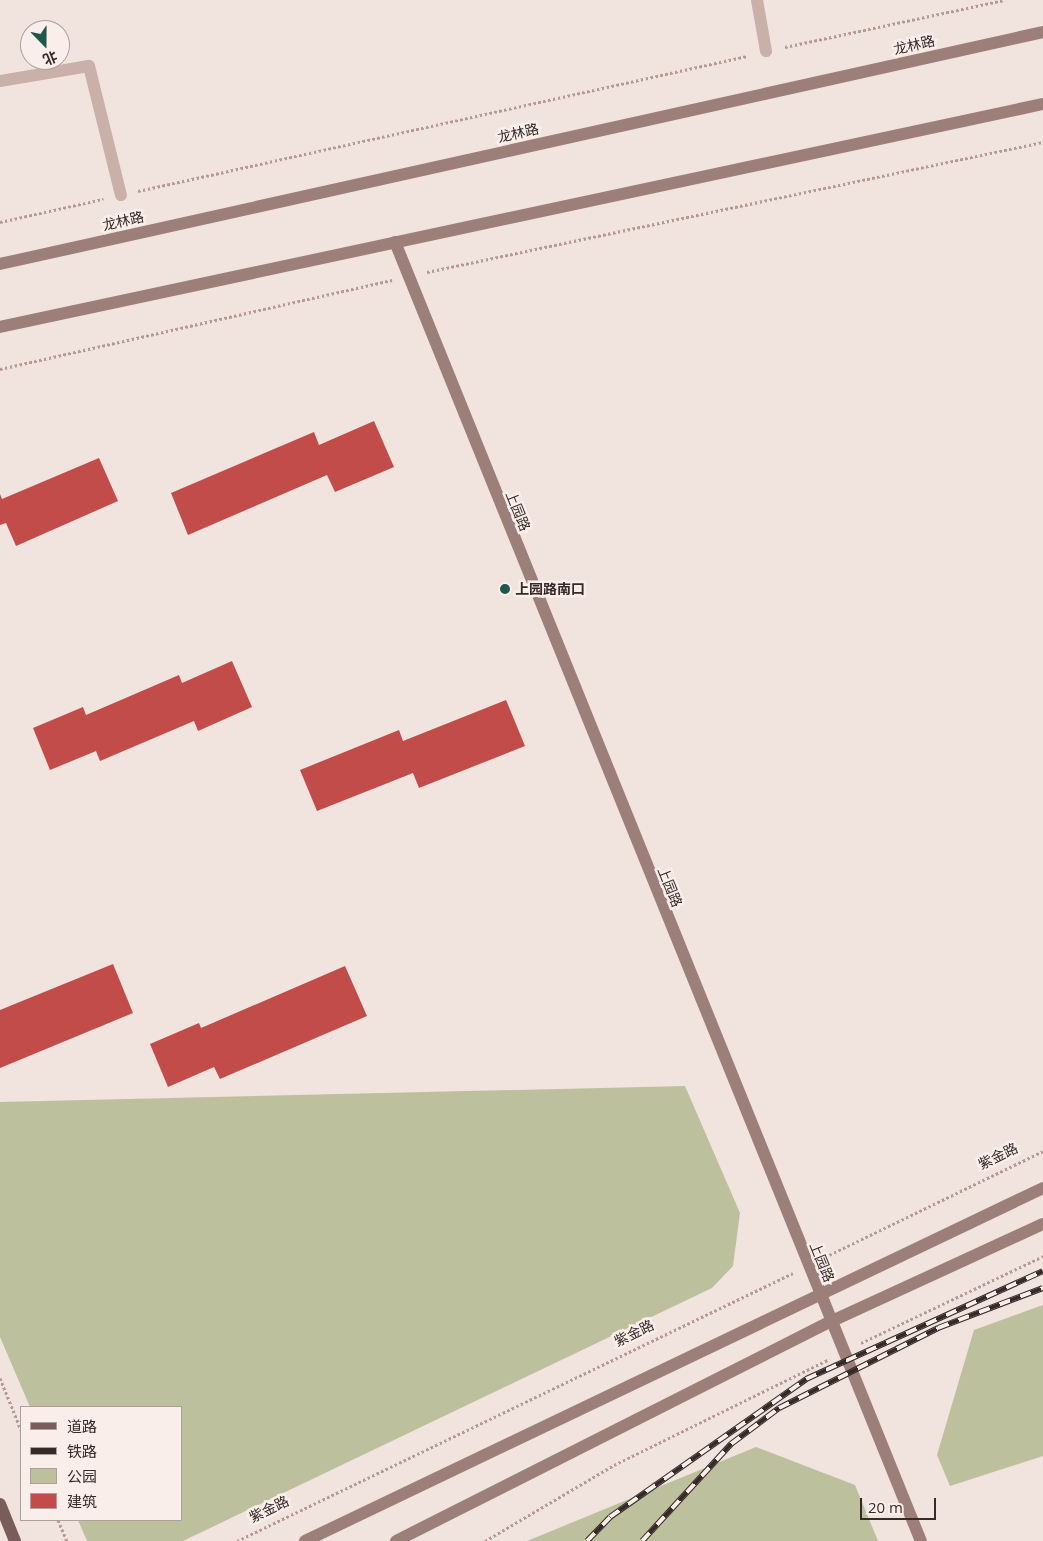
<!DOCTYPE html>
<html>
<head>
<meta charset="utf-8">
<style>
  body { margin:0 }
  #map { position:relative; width:1043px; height:1541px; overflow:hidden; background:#f1e3dd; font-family:"Open Sans","Noto Sans SC",sans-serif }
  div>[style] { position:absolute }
  .green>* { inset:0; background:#bcc09d }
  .building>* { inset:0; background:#c14c4a }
  .path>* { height:3px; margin-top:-1.5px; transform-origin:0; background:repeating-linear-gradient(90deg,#b59a93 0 2.5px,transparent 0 5px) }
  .street>* { height:12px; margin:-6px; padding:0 6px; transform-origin:6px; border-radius:6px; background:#c9b0a9 }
  .secondary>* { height:12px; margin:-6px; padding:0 6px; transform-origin:6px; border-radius:6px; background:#9d7f7a }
  .primary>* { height:12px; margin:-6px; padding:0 6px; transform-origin:6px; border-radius:6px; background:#785d5a }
  .rail>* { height:5.5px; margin-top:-2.75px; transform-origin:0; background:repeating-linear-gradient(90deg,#f9eee9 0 11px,#362a29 0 22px); box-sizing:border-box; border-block:1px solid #362a29 }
  .dots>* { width:14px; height:14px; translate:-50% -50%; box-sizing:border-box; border:2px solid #f9eee9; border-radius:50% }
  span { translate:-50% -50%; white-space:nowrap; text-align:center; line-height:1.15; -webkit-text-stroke:5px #f9eee9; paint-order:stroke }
  .street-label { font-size:14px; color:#362a29 }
  .poi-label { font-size:14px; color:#362a29; font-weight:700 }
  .left { translate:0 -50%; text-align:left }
  .legend { position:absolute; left:20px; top:1406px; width:162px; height:115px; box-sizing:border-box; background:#f9eee9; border:1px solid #aba09c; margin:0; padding:6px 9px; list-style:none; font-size:15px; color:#362a29 }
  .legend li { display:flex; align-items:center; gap:10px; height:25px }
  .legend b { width:25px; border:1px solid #aba09c }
  .north { position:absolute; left:20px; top:20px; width:50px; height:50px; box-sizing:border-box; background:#f9eee9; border:1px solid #aba09c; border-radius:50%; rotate:158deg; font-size:14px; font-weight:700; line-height:20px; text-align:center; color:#362a29 }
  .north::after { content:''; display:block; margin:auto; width:18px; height:22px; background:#20564d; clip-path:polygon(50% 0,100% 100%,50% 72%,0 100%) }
  .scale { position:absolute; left:860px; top:1498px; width:76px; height:22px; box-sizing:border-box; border:2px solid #362a29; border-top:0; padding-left:6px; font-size:15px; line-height:18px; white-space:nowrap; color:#362a29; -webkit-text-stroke:4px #f9eee9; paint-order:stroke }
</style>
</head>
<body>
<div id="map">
  <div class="green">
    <div style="clip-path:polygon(685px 1086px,740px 1213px,733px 1266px,712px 1288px,183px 1541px,87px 1541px,78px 1520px,181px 1520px,181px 1407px,30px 1407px,0 1337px,0 1102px)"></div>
    <div style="clip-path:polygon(1043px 1305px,1043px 1456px,950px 1486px,937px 1455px,974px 1330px)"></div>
    <div style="clip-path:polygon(756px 1447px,855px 1485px,878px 1541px,527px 1541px)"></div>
  </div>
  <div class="building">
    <div style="clip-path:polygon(374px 421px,394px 467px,335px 492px,327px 475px,188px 535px,171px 493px,314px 432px,319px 445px)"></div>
    <div style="clip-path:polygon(99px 458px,118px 501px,16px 546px,6px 523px,0 525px,0 494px,2px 499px)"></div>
    <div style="clip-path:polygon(232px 661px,252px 707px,198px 731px,194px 721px,100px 761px,96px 751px,50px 770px,33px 728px,83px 707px,86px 715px,179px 675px,182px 683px)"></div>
    <div style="clip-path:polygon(506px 700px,525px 746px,419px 788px,413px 773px,317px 811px,300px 770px,399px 730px,403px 741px)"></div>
    <div style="clip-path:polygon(113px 964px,133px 1013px,0 1068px,0 1010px)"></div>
    <div style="clip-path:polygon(345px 966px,367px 1016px,220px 1079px,214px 1067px,168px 1087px,150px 1044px,199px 1023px,201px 1028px)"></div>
  </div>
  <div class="path">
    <div style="left:785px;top:47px;width:224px;rotate:-12.1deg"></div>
    <div style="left:138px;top:191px;width:624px;rotate:-12.5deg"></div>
    <div style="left:0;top:222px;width:106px;rotate:-12.6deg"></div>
    <div style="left:427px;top:272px;width:630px;rotate:-11.92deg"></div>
    <div style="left:0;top:369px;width:402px;rotate:-12.8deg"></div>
    <div style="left:825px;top:1257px;width:242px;rotate:-25.9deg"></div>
    <div style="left:861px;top:1343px;width:202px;rotate:-25.5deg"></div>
    <div style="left:0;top:1378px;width:56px;rotate:68deg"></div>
    <div style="left:58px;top:1520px;width:23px;rotate:67deg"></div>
    <div style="left:237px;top:1541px;width:617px;rotate:-25.73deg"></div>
    <div style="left:485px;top:1541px;width:150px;rotate:-30.5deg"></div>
    <div style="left:614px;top:1465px;width:240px;rotate:-26.2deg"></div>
  </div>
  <div class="street">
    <div style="left:757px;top:0;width:52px;rotate:80deg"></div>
    <div style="left:0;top:81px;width:90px;rotate:-9.6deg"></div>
    <div style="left:89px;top:66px;width:133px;rotate:76.1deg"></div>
  </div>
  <div class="secondary">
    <div style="left:395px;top:242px;width:1401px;rotate:67.96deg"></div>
    <div style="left:0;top:264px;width:1068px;rotate:-12.54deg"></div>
    <div style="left:0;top:327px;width:1067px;rotate:-12.07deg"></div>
    <div style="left:305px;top:1541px;width:818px;rotate:-25.56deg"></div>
    <div style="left:396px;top:1541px;width:488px;rotate:-26.8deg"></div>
    <div style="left:832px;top:1321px;width:232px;rotate:-24.7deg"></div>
  </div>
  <div class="primary">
    <div style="left:0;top:1504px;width:40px;rotate:68deg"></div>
  </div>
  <div class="rail">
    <div style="left:587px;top:1541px;width:33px;rotate:-46deg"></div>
    <div style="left:610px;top:1517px;width:240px;rotate:-35.1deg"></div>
    <div style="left:806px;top:1379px;width:260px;rotate:-24.5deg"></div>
    <div style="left:642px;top:1541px;width:132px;rotate:-47.5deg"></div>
    <div style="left:731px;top:1444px;width:60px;rotate:-36.9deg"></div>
    <div style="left:779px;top:1408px;width:178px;rotate:-26.7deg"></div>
    <div style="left:938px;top:1328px;width:112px;rotate:-20.9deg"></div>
  </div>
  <div class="dots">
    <div style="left:505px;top:589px;background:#20564d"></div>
  </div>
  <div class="street-label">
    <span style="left:914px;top:45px;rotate:-13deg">龙林路</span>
    <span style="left:518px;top:133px;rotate:-13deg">龙林路</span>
    <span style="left:123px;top:221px;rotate:-13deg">龙林路</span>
    <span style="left:518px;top:511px;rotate:68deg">上园路</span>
    <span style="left:670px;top:887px;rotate:68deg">上园路</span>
    <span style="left:998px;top:1156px;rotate:-26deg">紫金路</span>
    <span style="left:822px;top:1262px;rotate:68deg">上园路</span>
    <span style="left:634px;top:1333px;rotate:-26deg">紫金路</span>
    <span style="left:269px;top:1509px;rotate:-26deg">紫金路</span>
  </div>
  <div class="poi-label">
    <span class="left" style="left:515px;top:589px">上园路南口</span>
  </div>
  <ul class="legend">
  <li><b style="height:6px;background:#785d5a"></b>道路</li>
  <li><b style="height:6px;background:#362a29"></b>铁路</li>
  <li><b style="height:14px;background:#bcc09d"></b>公园</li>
  <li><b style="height:14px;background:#c14c4a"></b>建筑</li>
  </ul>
  <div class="north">北</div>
  <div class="scale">20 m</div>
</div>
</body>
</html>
